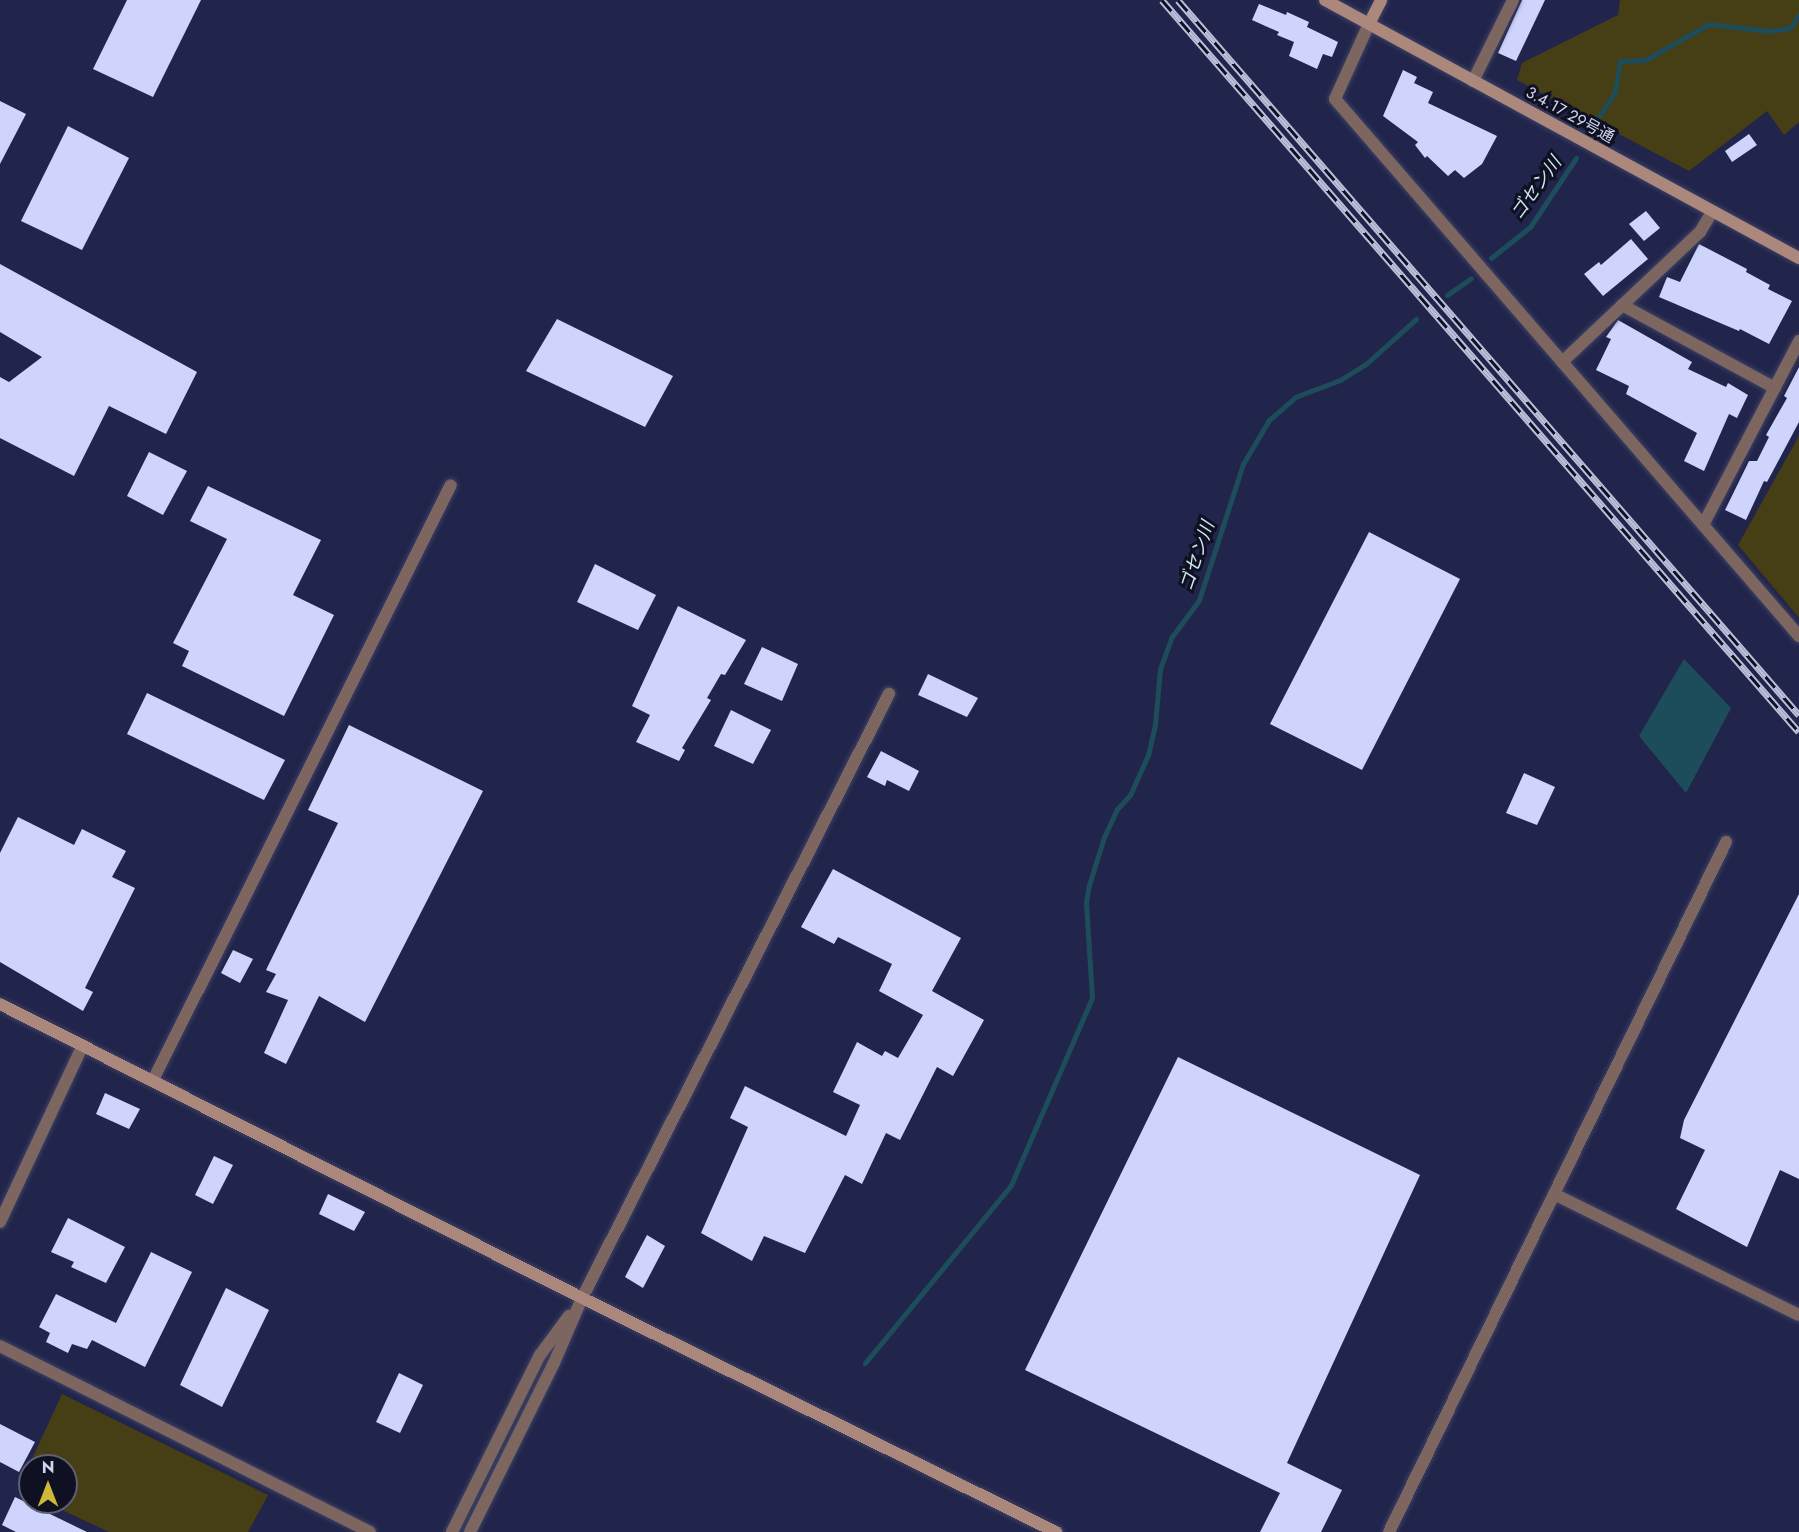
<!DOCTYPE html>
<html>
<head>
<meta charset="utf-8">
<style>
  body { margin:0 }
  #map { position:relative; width:1799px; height:1532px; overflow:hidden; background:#22254b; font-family:Jost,"Noto Sans JP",sans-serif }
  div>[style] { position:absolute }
  .green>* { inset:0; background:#463e14 }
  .water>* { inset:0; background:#1d4d5a }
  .stream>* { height:5px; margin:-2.5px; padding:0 2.5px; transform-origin:2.5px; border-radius:2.5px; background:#1d4d5a }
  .building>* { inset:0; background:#cfd4fc }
  .roads { filter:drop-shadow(0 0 2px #3e4165) drop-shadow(0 0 2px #3e4165) }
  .street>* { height:12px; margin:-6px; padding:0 6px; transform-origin:6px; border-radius:6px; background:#7c665f }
  .secondary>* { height:12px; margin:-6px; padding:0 6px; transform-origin:6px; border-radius:6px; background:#ab877c }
  .rail>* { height:7px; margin-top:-3.5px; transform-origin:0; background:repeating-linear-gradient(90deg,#0f1021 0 14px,#bbbfd9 0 28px); box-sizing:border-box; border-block:2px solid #bbbfd9 }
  span { translate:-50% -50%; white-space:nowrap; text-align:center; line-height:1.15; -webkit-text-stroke:6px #0f1021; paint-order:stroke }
  .street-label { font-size:16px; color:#d1d5ee }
  .water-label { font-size:18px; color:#cae8f1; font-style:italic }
  .north { position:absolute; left:18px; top:1454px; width:60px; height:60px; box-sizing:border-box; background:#0f1021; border:2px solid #5d5f73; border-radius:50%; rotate:0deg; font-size:16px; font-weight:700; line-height:24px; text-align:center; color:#d1d5ee }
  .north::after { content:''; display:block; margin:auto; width:21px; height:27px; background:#cfb837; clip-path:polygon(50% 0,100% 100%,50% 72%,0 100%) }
</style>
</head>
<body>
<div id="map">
  <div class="green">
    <div style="clip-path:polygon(1620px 0,1799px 0,1799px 122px,1784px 135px,1767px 111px,1689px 171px,1517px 80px,1522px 63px,1618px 15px)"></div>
    <div style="clip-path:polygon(1799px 436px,1799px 618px,1738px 545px)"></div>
    <div style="clip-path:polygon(62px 1394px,268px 1495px,248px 1532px,109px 1532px,45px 1502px,66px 1502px,66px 1466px,30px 1466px,30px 1495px,18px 1489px)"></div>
  </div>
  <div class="water">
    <div style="clip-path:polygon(1684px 659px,1731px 708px,1686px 793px,1639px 736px)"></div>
  </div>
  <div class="stream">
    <div style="left:1598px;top:118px;width:31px;rotate:-57deg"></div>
    <div style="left:1615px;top:92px;width:31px;rotate:-81deg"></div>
    <div style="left:1620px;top:61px;width:25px;rotate:-2deg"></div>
    <div style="left:1645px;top:60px;width:73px;rotate:-29.4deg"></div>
    <div style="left:1709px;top:24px;width:60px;rotate:6.7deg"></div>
    <div style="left:1769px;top:31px;width:21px;rotate:-8deg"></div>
    <div style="left:1790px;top:28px;width:16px;rotate:-55deg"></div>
    <div style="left:1491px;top:258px;width:50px;rotate:-38.5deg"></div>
    <div style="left:1530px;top:227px;width:83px;rotate:-56.3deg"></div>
    <div style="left:1447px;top:295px;width:29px;rotate:-35deg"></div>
    <div style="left:865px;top:1363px;width:230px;rotate:-50.6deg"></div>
    <div style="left:1011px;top:1185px;width:204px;rotate:-66.6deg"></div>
    <div style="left:1092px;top:998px;width:95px;rotate:-93.6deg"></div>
    <div style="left:1086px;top:903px;width:18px;rotate:-81deg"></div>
    <div style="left:1089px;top:885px;width:50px;rotate:-72.6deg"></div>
    <div style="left:1104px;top:837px;width:31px;rotate:-65deg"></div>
    <div style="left:1117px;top:809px;width:19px;rotate:-47deg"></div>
    <div style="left:1130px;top:795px;width:44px;rotate:-65.8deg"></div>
    <div style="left:1148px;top:755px;width:32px;rotate:-77deg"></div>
    <div style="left:1155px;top:724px;width:55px;rotate:-84.8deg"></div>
    <div style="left:1160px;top:669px;width:33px;rotate:-70deg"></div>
    <div style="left:1171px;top:638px;width:47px;rotate:-53.6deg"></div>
    <div style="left:1199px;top:600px;width:143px;rotate:-72.1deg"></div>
    <div style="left:1243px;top:464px;width:51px;rotate:-59.4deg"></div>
    <div style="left:1269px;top:420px;width:35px;rotate:-41deg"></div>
    <div style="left:1295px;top:397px;width:48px;rotate:-20.7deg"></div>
    <div style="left:1340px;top:380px;width:32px;rotate:-32deg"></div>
    <div style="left:1367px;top:363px;width:66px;rotate:-41.9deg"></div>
  </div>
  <div class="building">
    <div style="clip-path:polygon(127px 0,201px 0,153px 97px,93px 69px)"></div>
    <div style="clip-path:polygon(1522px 0,1545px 0,1516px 61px,1498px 53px)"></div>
    <div style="clip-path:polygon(1259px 4px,1286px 15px,1287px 12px,1309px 22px,1307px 27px,1338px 42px,1332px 57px,1323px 54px,1317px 69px,1289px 56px,1294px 42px,1277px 35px,1279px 32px,1252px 20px)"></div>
    <div style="clip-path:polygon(1403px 70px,1417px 77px,1414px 83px,1433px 92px,1428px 103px,1497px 136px,1482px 164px,1464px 178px,1455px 170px,1448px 176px,1427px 156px,1425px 158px,1415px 145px,1418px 142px,1383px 116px)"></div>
    <div style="clip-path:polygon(0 101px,26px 114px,0 164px)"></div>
    <div style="clip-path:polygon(68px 126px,129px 158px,82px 250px,21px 221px)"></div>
    <div style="clip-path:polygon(1749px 134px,1757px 145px,1732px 162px,1725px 151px)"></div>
    <div style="clip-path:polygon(1646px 211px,1660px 228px,1644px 241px,1629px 224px)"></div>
    <div style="clip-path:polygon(1631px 239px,1648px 259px,1603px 296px,1584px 274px,1599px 262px,1601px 265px)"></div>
    <div style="clip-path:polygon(1699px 244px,1747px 269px,1746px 272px,1770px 285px,1768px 289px,1792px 301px,1769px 344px,1740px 329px,1739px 331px,1659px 297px,1667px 277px,1680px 282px)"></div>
    <div style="clip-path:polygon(0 264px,197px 372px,166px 434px,109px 406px,74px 476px,0 438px,0 377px,9px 382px,42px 357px,0 332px)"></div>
    <div style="clip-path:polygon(557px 319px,673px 376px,645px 427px,526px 371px)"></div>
    <div style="clip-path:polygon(1618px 320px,1692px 362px,1688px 369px,1726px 387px,1728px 383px,1748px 395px,1737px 418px,1729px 414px,1704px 471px,1684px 461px,1697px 433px,1626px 394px,1629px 386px,1596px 370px,1611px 339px,1606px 337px)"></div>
    <div style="clip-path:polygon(1799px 367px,1799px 422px,1767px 482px,1764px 481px,1746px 520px,1725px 510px,1749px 461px,1757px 461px,1769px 437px,1766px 435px,1787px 398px,1784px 396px)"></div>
    <div style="clip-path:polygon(149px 452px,187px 471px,163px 515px,127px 496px)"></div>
    <div style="clip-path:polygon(208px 486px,321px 540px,293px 595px,334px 615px,284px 716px,182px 666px,189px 651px,173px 643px,227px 539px,190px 521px)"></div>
    <div style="clip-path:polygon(1369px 532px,1460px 579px,1362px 770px,1270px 724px)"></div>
    <div style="clip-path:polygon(595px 564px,656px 595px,638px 630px,577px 602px)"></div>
    <div style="clip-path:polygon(678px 606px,746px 640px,725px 675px,721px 674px,707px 698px,711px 700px,682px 748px,685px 750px,679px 761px,636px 742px,650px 715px,632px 706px)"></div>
    <div style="clip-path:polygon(762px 647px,798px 664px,782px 701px,744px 684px)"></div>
    <div style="clip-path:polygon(928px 674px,978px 698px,967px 717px,918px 695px)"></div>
    <div style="clip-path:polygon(147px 693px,285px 760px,264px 800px,127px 734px)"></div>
    <div style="clip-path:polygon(731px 710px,771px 730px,753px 764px,714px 746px)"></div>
    <div style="clip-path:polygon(349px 725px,483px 791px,365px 1022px,319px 996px,286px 1064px,264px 1053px,288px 1000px,266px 992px,276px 974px,266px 970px,338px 823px,308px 810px)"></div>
    <div style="clip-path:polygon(881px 751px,919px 771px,909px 791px,887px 780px,885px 786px,867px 777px)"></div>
    <div style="clip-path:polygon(1524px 773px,1555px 787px,1537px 825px,1506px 813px)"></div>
    <div style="clip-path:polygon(18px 817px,74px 845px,82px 829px,126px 851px,112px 877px,135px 888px,85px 988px,93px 992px,83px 1011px,0 962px,0 853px)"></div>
    <div style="clip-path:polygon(833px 869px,961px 938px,932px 991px,984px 1020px,953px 1076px,937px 1067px,900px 1140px,886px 1133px,862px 1184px,845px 1175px,805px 1253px,764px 1236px,752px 1261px,701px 1233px,748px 1127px,730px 1118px,745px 1086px,846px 1136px,860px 1105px,833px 1092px,857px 1042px,882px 1056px,885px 1051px,898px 1058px,923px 1015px,879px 991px,892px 964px,838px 937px,834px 944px,801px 927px)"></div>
    <div style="clip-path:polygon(1799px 894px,1799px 1179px,1780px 1170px,1747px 1247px,1676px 1209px,1705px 1150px,1680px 1138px,1684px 1120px)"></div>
    <div style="clip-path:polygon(233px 950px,253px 959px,240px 983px,221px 973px)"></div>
    <div style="clip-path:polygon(1178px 1057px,1420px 1175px,1287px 1463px,1342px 1490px,1321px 1532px,1260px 1532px,1280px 1493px,1025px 1370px)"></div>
    <div style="clip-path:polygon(105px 1093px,140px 1109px,129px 1129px,96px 1114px)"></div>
    <div style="clip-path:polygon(214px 1156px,233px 1165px,213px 1204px,195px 1195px)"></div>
    <div style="clip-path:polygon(328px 1194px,365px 1212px,354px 1231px,319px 1214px)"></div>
    <div style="clip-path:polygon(68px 1218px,125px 1247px,106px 1283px,71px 1267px,74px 1262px,51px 1252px)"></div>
    <div style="clip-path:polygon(647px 1235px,665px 1246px,643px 1288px,625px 1277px)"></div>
    <div style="clip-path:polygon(151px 1252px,192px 1272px,145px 1367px,92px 1340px,87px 1349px,72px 1344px,68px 1353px,46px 1342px,50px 1333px,39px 1327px,56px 1294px,116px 1323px)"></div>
    <div style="clip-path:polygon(226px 1288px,269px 1310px,222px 1407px,180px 1385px)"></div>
    <div style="clip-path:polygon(399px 1373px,423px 1385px,400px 1433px,376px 1422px)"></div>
    <div style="clip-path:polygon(0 1424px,35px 1442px,19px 1472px,0 1462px)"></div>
    <div style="clip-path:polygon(15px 1497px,87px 1532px,16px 1532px,2px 1525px)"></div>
  </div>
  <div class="roads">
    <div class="street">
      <div style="left:1369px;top:24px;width:82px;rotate:114.4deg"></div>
      <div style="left:1335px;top:99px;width:710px;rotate:49.17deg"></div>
      <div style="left:1473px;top:81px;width:90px;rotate:-63.7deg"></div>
      <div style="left:1622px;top:305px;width:174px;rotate:28.5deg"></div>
      <div style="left:1562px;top:362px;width:190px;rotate:-43.3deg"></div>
      <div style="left:1700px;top:232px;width:23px;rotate:-59deg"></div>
      <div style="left:1703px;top:525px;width:208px;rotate:-62.4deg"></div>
      <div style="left:153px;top:1080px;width:665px;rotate:-63.4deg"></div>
      <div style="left:1554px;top:1194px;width:273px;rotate:26.3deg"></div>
      <div style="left:0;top:1222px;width:195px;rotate:-64.9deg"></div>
      <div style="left:0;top:1346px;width:414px;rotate:26.7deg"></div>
      <div style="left:452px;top:1532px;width:198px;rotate:-63.6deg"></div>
      <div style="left:540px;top:1355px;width:49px;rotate:-53.4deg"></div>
      <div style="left:470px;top:1532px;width:189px;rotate:-63.6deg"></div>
      <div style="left:554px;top:1363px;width:71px;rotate:-66.7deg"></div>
      <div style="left:582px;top:1298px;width:678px;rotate:-63.06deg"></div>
      <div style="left:1389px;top:1532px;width:768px;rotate:-63.97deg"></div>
    </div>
    <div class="secondary">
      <div style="left:1325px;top:0;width:540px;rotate:28.56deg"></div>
      <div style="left:1369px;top:24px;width:27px;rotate:-63deg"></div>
      <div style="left:0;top:1004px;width:652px;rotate:26.8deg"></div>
      <div style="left:582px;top:1298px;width:529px;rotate:26.27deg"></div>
    </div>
  </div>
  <div class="rail">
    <div style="left:1162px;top:0;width:970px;rotate:48.97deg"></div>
    <div style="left:1178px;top:0;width:947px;rotate:49.02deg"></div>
  </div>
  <div class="street-label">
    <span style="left:1570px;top:115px;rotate:29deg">3.4.17 29号通</span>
  </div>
  <div class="water-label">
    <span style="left:1536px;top:188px;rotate:-54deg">ゴセン川</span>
    <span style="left:1197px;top:556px;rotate:-71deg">ゴセン川</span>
  </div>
  <div class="north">N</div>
</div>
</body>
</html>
